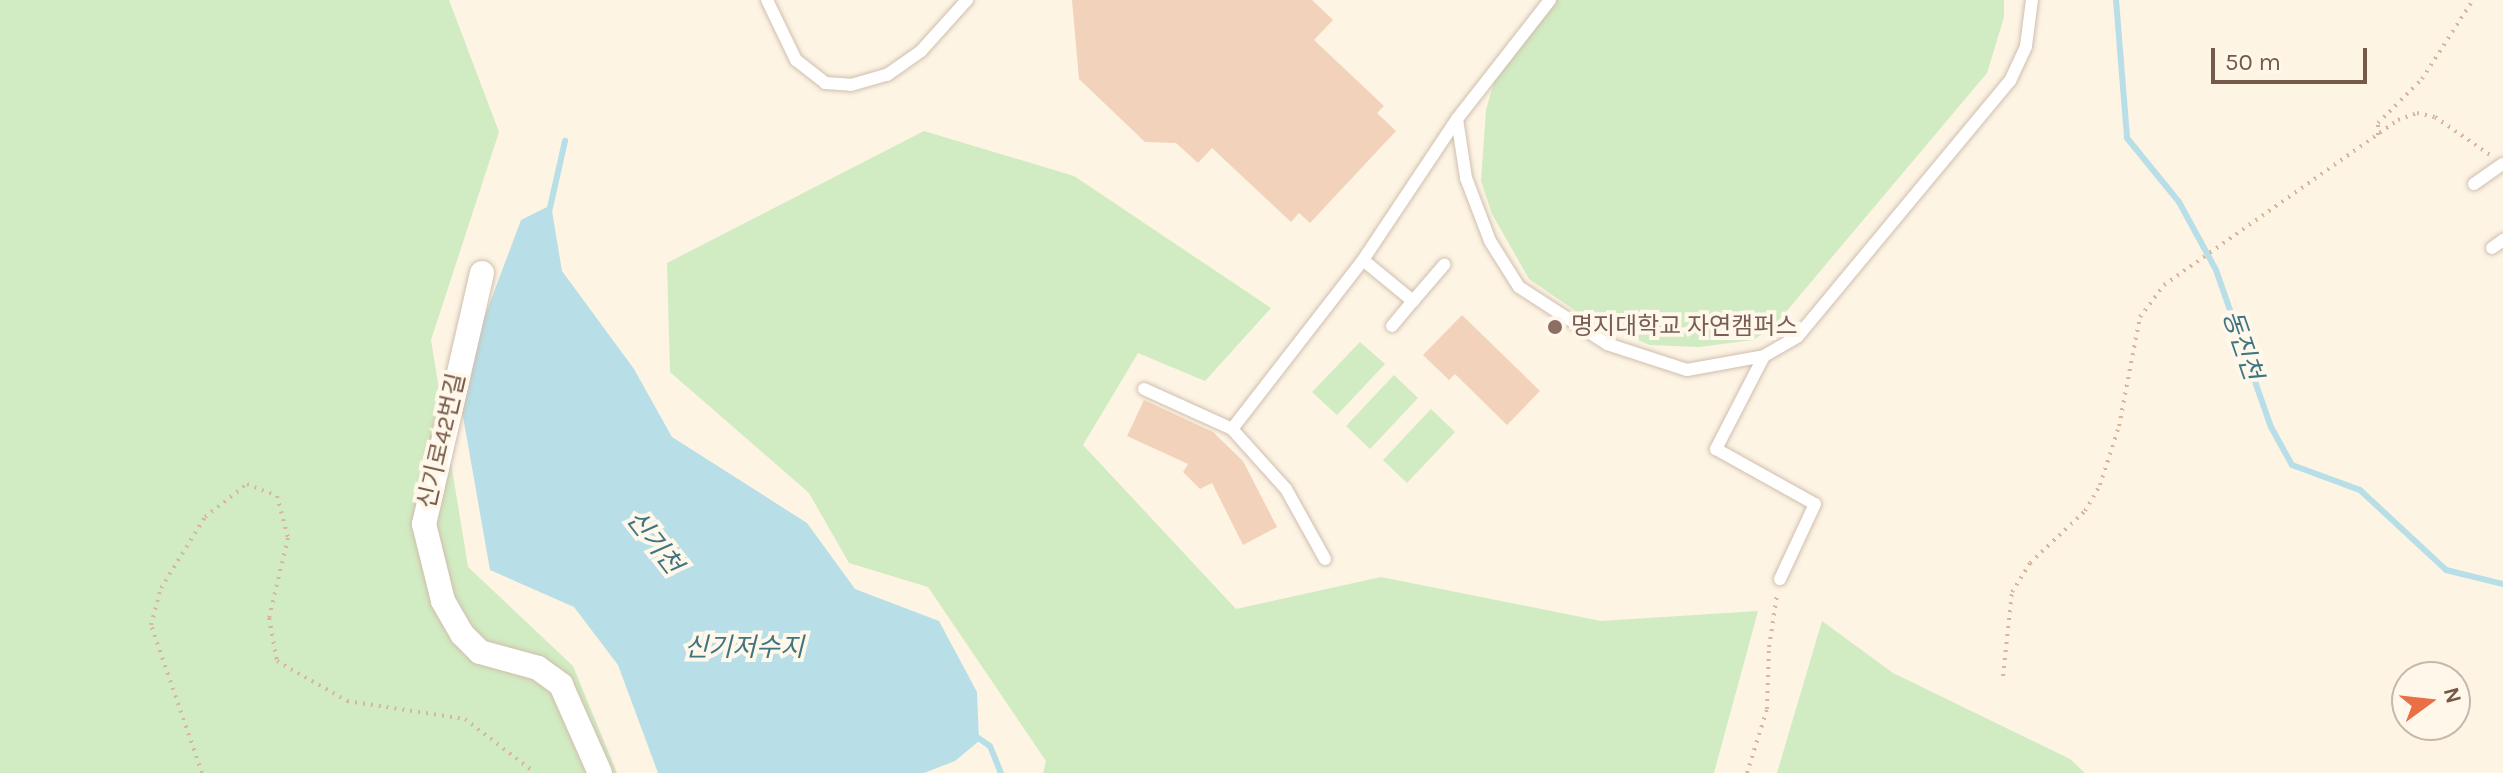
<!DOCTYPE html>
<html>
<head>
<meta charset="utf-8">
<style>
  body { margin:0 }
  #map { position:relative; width:2503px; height:773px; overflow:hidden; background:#fdf4e4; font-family:Karla,"Noto Sans KR",sans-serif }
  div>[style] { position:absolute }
  .green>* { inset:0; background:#d1ebc2 }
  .water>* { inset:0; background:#b8dfe7 }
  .stream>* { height:6px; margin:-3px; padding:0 3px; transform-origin:3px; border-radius:3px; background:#b8dfe7 }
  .building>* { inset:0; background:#f3d2bb }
  .path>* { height:4px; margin-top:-2px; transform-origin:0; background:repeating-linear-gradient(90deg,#d8b69e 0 2px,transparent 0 8px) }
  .roads { filter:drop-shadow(0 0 2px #d0bead) drop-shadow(0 0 2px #d0bead) }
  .lane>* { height:12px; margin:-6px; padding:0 6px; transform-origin:6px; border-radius:6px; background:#fff }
  .street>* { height:24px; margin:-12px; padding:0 12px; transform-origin:12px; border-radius:12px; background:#fff }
  .dots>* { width:22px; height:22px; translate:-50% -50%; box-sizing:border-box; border:4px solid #fff7ea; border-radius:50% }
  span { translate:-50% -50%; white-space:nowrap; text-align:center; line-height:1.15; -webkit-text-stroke:8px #fff7ea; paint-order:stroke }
  .education-label { font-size:24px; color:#785e54 }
  .left { translate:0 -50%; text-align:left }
  .street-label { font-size:24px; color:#765a49 }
  .water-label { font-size:26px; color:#3f7583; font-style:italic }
  .north { position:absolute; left:2391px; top:661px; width:80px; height:80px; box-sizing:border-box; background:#fff7ea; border:2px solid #c8b8aa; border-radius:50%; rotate:75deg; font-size:22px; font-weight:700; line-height:32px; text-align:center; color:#765a49 }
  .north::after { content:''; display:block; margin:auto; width:28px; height:36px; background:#e96f46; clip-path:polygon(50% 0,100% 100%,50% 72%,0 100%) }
  .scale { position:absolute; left:2211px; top:48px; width:156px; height:36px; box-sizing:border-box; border:4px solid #765a49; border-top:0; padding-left:10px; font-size:24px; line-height:28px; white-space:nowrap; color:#765a49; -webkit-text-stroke:6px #fff7ea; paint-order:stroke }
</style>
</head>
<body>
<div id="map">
  <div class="green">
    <div style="clip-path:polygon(0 0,449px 0,499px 132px,431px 340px,468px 567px,573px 666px,617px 773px,0 773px)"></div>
    <div style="clip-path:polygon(1557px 0,2004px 0,2004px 17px,1987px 73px,1774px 326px,1753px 340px,1699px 347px,1650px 345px,1589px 320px,1529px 279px,1492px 214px,1481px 181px,1486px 110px,1497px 72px)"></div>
    <div style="clip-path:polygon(924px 131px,1074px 176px,1271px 308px,1205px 381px,1138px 353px,1083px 445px,1236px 609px,1381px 577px,1601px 621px,1758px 611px,1714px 773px,1043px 773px,1046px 761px,928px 587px,849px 563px,809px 493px,670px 372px,667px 263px)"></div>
    <div style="clip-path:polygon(1360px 342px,1385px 364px,1337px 415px,1312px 392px)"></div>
    <div style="clip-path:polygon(1394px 375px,1418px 398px,1370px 449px,1346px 426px)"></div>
    <div style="clip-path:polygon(1431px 409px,1455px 432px,1407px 483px,1383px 460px)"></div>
    <div style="clip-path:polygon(1822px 621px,1893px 673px,2070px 759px,2085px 773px,1777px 773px)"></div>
  </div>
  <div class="water">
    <div style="clip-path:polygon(551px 205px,562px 271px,634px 369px,672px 437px,807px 523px,855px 589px,939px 621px,977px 692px,979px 741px,955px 761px,924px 773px,658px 773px,618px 665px,574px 607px,490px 570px,458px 388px,521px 220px)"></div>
  </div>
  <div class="stream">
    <div style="left:2116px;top:0;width:138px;rotate:85.4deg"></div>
    <div style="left:2127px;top:138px;width:82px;rotate:50.9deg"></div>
    <div style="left:2179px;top:202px;width:77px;rotate:61.4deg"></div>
    <div style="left:2216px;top:270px;width:166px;rotate:70.7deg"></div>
    <div style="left:2271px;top:427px;width:43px;rotate:61.1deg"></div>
    <div style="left:2292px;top:465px;width:72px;rotate:20.2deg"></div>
    <div style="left:2360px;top:490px;width:117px;rotate:42.9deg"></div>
    <div style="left:2446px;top:570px;width:59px;rotate:13.8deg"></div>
    <div style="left:549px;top:212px;width:73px;rotate:-77.3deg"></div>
    <div style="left:974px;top:735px;width:19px;rotate:35deg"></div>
    <div style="left:990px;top:746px;width:29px;rotate:68deg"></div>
  </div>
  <div class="building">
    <div style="clip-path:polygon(1072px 0,1312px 0,1333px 20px,1314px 40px,1384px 106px,1377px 113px,1396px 131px,1310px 223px,1299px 213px,1291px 222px,1212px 148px,1198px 163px,1176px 143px,1145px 142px,1079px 79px)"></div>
    <div style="clip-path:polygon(1462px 315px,1540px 391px,1507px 425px,1455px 374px,1449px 380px,1423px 355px)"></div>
    <div style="clip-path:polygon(1144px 400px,1213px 432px,1243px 461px,1277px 527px,1243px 545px,1212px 483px,1200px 489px,1183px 472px,1188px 464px,1127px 436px)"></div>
  </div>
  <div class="path">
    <div style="left:2378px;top:135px;width:12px;rotate:-90deg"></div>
    <div style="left:2378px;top:123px;width:62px;rotate:-45deg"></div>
    <div style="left:2422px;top:79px;width:94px;rotate:-57.2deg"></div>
    <div style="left:2003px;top:676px;width:84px;rotate:-83.9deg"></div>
    <div style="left:2012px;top:592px;width:34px;rotate:-58deg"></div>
    <div style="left:2030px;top:563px;width:76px;rotate:-43.4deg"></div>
    <div style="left:2085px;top:511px;width:30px;rotate:-60deg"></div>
    <div style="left:2100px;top:485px;width:62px;rotate:-72.1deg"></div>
    <div style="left:2119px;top:426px;width:111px;rotate:-79.1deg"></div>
    <div style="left:2140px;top:317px;width:40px;rotate:-53deg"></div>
    <div style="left:2164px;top:285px;width:286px;rotate:-35.2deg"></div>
    <div style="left:2398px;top:120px;width:20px;rotate:-20deg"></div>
    <div style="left:2417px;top:113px;width:18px;rotate:13deg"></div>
    <div style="left:2435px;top:117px;width:67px;rotate:34.6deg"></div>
    <div style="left:202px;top:773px;width:157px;rotate:-109deg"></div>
    <div style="left:151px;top:625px;width:38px;rotate:-75deg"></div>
    <div style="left:161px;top:588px;width:84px;rotate:-58.2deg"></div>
    <div style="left:205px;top:517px;width:53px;rotate:-38.2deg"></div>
    <div style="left:247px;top:484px;width:32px;rotate:22deg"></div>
    <div style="left:277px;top:496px;width:43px;rotate:75.3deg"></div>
    <div style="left:288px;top:538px;width:82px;rotate:103.4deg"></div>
    <div style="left:269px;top:618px;width:44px;rotate:79.5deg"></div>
    <div style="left:277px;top:661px;width:81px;rotate:29.7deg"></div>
    <div style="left:347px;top:701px;width:119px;rotate:8.7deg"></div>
    <div style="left:465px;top:719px;width:88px;rotate:37.6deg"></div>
    <div style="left:1747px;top:773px;width:67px;rotate:-72.6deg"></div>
    <div style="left:1767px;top:709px;width:62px;rotate:-88.2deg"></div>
    <div style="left:1769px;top:647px;width:53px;rotate:-81.3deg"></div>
  </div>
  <div class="roads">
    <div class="lane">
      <div style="left:767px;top:0;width:67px;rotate:64.2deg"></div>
      <div style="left:796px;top:60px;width:37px;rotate:38deg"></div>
      <div style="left:825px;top:83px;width:26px;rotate:4deg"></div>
      <div style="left:851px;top:85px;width:37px;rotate:-16deg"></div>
      <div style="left:887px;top:75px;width:42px;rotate:-35.2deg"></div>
      <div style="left:921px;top:51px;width:69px;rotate:-48deg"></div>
      <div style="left:1550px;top:0;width:151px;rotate:128deg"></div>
      <div style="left:1457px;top:119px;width:60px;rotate:81.3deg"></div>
      <div style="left:1466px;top:178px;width:67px;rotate:69.1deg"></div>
      <div style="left:1490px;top:241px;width:54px;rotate:57.8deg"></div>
      <div style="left:1519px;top:287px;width:105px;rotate:32.9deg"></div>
      <div style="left:1607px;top:344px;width:84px;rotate:18deg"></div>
      <div style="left:1687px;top:370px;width:78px;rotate:-10.3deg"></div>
      <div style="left:1764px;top:356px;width:39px;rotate:-30deg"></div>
      <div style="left:1798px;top:336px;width:332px;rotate:-50.3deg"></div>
      <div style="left:2010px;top:81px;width:38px;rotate:-65deg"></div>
      <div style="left:2026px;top:46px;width:46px;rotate:-82.6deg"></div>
      <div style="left:2474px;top:184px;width:35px;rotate:-35deg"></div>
      <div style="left:2492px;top:248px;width:14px;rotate:-36deg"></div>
      <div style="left:1363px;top:260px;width:65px;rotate:39.4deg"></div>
      <div style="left:1413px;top:301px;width:48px;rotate:-49.3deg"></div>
      <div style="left:1392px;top:326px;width:33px;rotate:-50deg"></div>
      <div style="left:1764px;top:356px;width:105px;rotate:117.3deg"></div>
      <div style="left:1716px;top:449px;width:113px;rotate:29.1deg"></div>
      <div style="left:1815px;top:504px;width:83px;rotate:115deg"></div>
      <div style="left:1144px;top:389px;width:97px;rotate:24.4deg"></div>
      <div style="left:1325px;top:559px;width:80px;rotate:-119.1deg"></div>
      <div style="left:1286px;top:489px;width:81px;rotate:-132deg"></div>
      <div style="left:1232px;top:429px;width:214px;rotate:-52.2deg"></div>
      <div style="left:1363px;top:260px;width:169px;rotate:-56.3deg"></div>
    </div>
    <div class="street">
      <div style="left:482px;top:273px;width:258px;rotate:103deg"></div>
      <div style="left:424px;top:524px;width:79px;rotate:76.1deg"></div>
      <div style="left:443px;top:601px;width:38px;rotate:60deg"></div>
      <div style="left:462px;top:634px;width:25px;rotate:45deg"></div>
      <div style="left:480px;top:652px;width:60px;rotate:15.4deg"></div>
      <div style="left:538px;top:668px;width:29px;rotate:36deg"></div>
      <div style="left:561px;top:685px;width:96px;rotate:66.1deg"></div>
    </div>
  </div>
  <div class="dots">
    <div style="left:1555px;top:327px;background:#8d6e63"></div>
  </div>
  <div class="education-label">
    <span class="left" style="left:1571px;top:327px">명지대학교 자연캠퍼스</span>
  </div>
  <div class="street-label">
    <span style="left:442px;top:441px;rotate:-77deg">신기로42번길</span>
  </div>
  <div class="water-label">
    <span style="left:2242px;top:345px;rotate:71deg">동진천</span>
    <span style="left:654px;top:542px;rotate:52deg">신기천</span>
    <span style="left:744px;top:648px">신기저수지</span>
  </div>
  <div class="north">N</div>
  <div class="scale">50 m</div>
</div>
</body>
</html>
